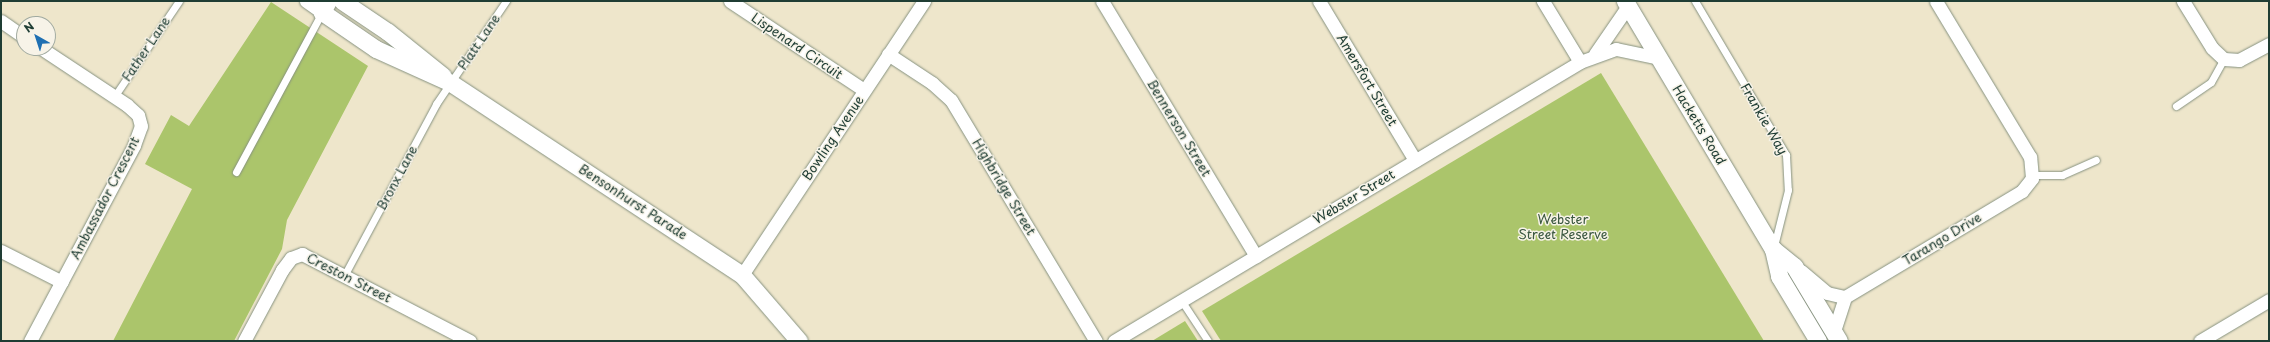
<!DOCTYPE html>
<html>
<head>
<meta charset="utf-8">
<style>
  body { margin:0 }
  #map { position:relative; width:2270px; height:342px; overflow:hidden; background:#eee6cb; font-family:"Playpen Sans",sans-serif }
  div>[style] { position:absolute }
  .green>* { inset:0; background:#abc56b }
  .roads { filter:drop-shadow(0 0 1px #869280) drop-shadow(0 0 1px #869280) }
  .service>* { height:7px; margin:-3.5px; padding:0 3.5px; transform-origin:3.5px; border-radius:3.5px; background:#fff }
  .minor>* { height:13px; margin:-6.5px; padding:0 6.5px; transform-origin:6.5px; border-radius:6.5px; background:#fff }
  .tertiary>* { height:17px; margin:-8.5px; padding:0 8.5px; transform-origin:8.5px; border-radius:8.5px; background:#fff }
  span { translate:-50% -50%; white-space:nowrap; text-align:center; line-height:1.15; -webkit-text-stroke:3px #f7f3e8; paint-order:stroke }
  .street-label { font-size:13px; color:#1f3d34 }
  .park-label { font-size:13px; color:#3b583f }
  .frame { position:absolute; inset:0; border:2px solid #1f3d34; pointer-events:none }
  .north { position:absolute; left:16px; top:16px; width:40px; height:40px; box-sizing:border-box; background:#f7f3e8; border:1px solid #a1aaa0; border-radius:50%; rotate:321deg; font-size:11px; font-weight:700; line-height:16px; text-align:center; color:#1f3d34 }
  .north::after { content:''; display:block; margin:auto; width:14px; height:18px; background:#1f6fb2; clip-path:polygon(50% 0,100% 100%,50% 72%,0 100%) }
</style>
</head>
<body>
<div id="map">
  <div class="green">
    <div style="clip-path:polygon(271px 2px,368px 66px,287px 220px,282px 249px,234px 341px,113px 341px,192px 189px,145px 164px,171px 115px,189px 126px)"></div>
    <div style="clip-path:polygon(1601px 73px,1764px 341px,1221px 341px,1202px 311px)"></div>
    <div style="clip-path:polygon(1185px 321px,1198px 341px,1152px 341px)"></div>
  </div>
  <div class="roads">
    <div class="service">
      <div style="left:1695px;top:1px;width:179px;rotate:59.4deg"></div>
      <div style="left:1786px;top:155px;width:35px;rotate:87deg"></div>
      <div style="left:1788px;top:190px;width:58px;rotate:104deg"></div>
      <div style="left:114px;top:97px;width:116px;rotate:-55.9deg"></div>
      <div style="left:2176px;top:106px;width:42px;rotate:-34.4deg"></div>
      <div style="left:2211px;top:82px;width:26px;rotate:-61deg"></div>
      <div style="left:236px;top:172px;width:182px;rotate:-61.7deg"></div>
      <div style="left:2033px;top:175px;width:29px"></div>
      <div style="left:2062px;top:175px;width:37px;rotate:-24deg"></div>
      <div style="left:345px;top:274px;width:193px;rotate:-61.8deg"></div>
      <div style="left:436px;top:104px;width:125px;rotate:-55.8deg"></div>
      <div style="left:1181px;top:300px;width:49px;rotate:56.6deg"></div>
    </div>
    <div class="minor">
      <div style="left:306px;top:1px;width:19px;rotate:35deg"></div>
      <div style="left:730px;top:1px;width:161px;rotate:33.6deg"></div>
      <div style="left:1102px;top:1px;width:298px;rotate:58.9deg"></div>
      <div style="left:1319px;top:1px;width:186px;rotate:58.9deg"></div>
      <div style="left:1543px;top:1px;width:71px;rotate:58.8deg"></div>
      <div style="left:2183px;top:1px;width:55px;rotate:58.3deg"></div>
      <div style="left:2212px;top:48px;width:16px;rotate:43deg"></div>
      <div style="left:2224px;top:59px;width:15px;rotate:4deg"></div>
      <div style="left:2239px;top:60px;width:34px;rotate:-28deg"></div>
      <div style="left:1px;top:21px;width:28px;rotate:35deg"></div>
      <div style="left:888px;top:54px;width:53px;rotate:33.4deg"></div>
      <div style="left:932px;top:83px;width:25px;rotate:42deg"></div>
      <div style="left:951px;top:100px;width:281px;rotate:59deg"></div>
      <div style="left:1595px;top:54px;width:58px;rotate:-55.5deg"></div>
      <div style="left:1px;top:251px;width:68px;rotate:26.9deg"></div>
      <div style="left:1801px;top:271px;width:34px;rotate:40deg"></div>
      <div style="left:1827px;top:293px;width:18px;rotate:13deg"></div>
      <div style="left:742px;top:275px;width:329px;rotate:-56.4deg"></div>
      <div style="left:1834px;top:331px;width:36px;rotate:-72deg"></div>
      <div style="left:1845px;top:297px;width:206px;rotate:-30.9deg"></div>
      <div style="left:2022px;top:191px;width:16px;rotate:-52deg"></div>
      <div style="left:2032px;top:178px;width:21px;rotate:-95deg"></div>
      <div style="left:2030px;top:157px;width:182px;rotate:-121.1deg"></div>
      <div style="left:30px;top:341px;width:222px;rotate:-62deg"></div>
      <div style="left:134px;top:145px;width:20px;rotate:-70deg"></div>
      <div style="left:141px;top:126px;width:11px;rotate:-105deg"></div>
      <div style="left:138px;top:115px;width:15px;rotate:-138deg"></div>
      <div style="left:127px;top:105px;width:103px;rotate:-146.5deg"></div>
      <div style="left:244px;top:341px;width:81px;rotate:-61.8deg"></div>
      <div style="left:282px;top:270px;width:15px;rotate:-53deg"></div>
      <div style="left:291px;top:258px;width:12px;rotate:-20deg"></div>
      <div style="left:302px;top:254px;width:189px;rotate:27.4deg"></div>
      <div style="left:1114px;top:341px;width:543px;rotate:-30.91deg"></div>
      <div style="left:1580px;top:62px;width:38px;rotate:-20deg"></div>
      <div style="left:1616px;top:49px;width:44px;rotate:11.8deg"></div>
      <div style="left:2200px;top:341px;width:80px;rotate:-30.7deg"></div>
    </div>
    <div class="tertiary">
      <div style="left:328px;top:1px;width:13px;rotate:119deg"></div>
      <div style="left:322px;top:12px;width:65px;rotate:34.4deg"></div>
      <div style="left:376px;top:49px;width:82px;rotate:24.4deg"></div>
      <div style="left:451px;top:83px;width:349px;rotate:33.4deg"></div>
      <div style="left:742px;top:275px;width:87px;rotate:49.2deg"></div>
      <div style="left:342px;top:1px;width:55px;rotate:34deg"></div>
      <div style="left:388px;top:32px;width:70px;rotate:38.7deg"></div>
      <div style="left:1625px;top:1px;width:289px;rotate:59.2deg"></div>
      <div style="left:1773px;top:249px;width:28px;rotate:77deg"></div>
      <div style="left:1779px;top:276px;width:76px;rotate:59deg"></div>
      <div style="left:1773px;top:249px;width:27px;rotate:39deg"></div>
      <div style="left:1794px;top:266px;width:87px;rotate:59deg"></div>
    </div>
  </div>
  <div class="street-label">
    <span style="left:479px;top:42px;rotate:-56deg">Platt Lane</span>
    <span style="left:797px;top:46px;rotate:34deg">Lispenard Circuit</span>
    <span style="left:146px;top:49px;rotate:-56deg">Father Lane</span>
    <span style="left:1367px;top:80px;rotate:59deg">Amersfort Street</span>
    <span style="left:1764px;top:119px;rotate:60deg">Frankie Way</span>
    <span style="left:1699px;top:125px;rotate:59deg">Hacketts Road</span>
    <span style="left:1179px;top:128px;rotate:59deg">Bennerson Street</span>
    <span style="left:833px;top:138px;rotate:-56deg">Bowling Avenue</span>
    <span style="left:397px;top:178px;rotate:-62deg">Bronx Lane</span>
    <span style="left:1004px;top:187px;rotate:59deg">Highbridge Street</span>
    <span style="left:1354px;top:197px;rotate:-31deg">Webster Street</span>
    <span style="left:105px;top:198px;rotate:-63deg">Ambassador Crescent</span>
    <span style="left:633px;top:202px;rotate:33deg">Bensonhurst Parade</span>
    <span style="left:1942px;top:239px;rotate:-31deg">Tarango Drive</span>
    <span style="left:349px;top:278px;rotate:27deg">Creston Street</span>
  </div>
  <div class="park-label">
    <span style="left:1563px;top:227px">Webster<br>Street Reserve</span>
  </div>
  <div class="frame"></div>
  <div class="north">N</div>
</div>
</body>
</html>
